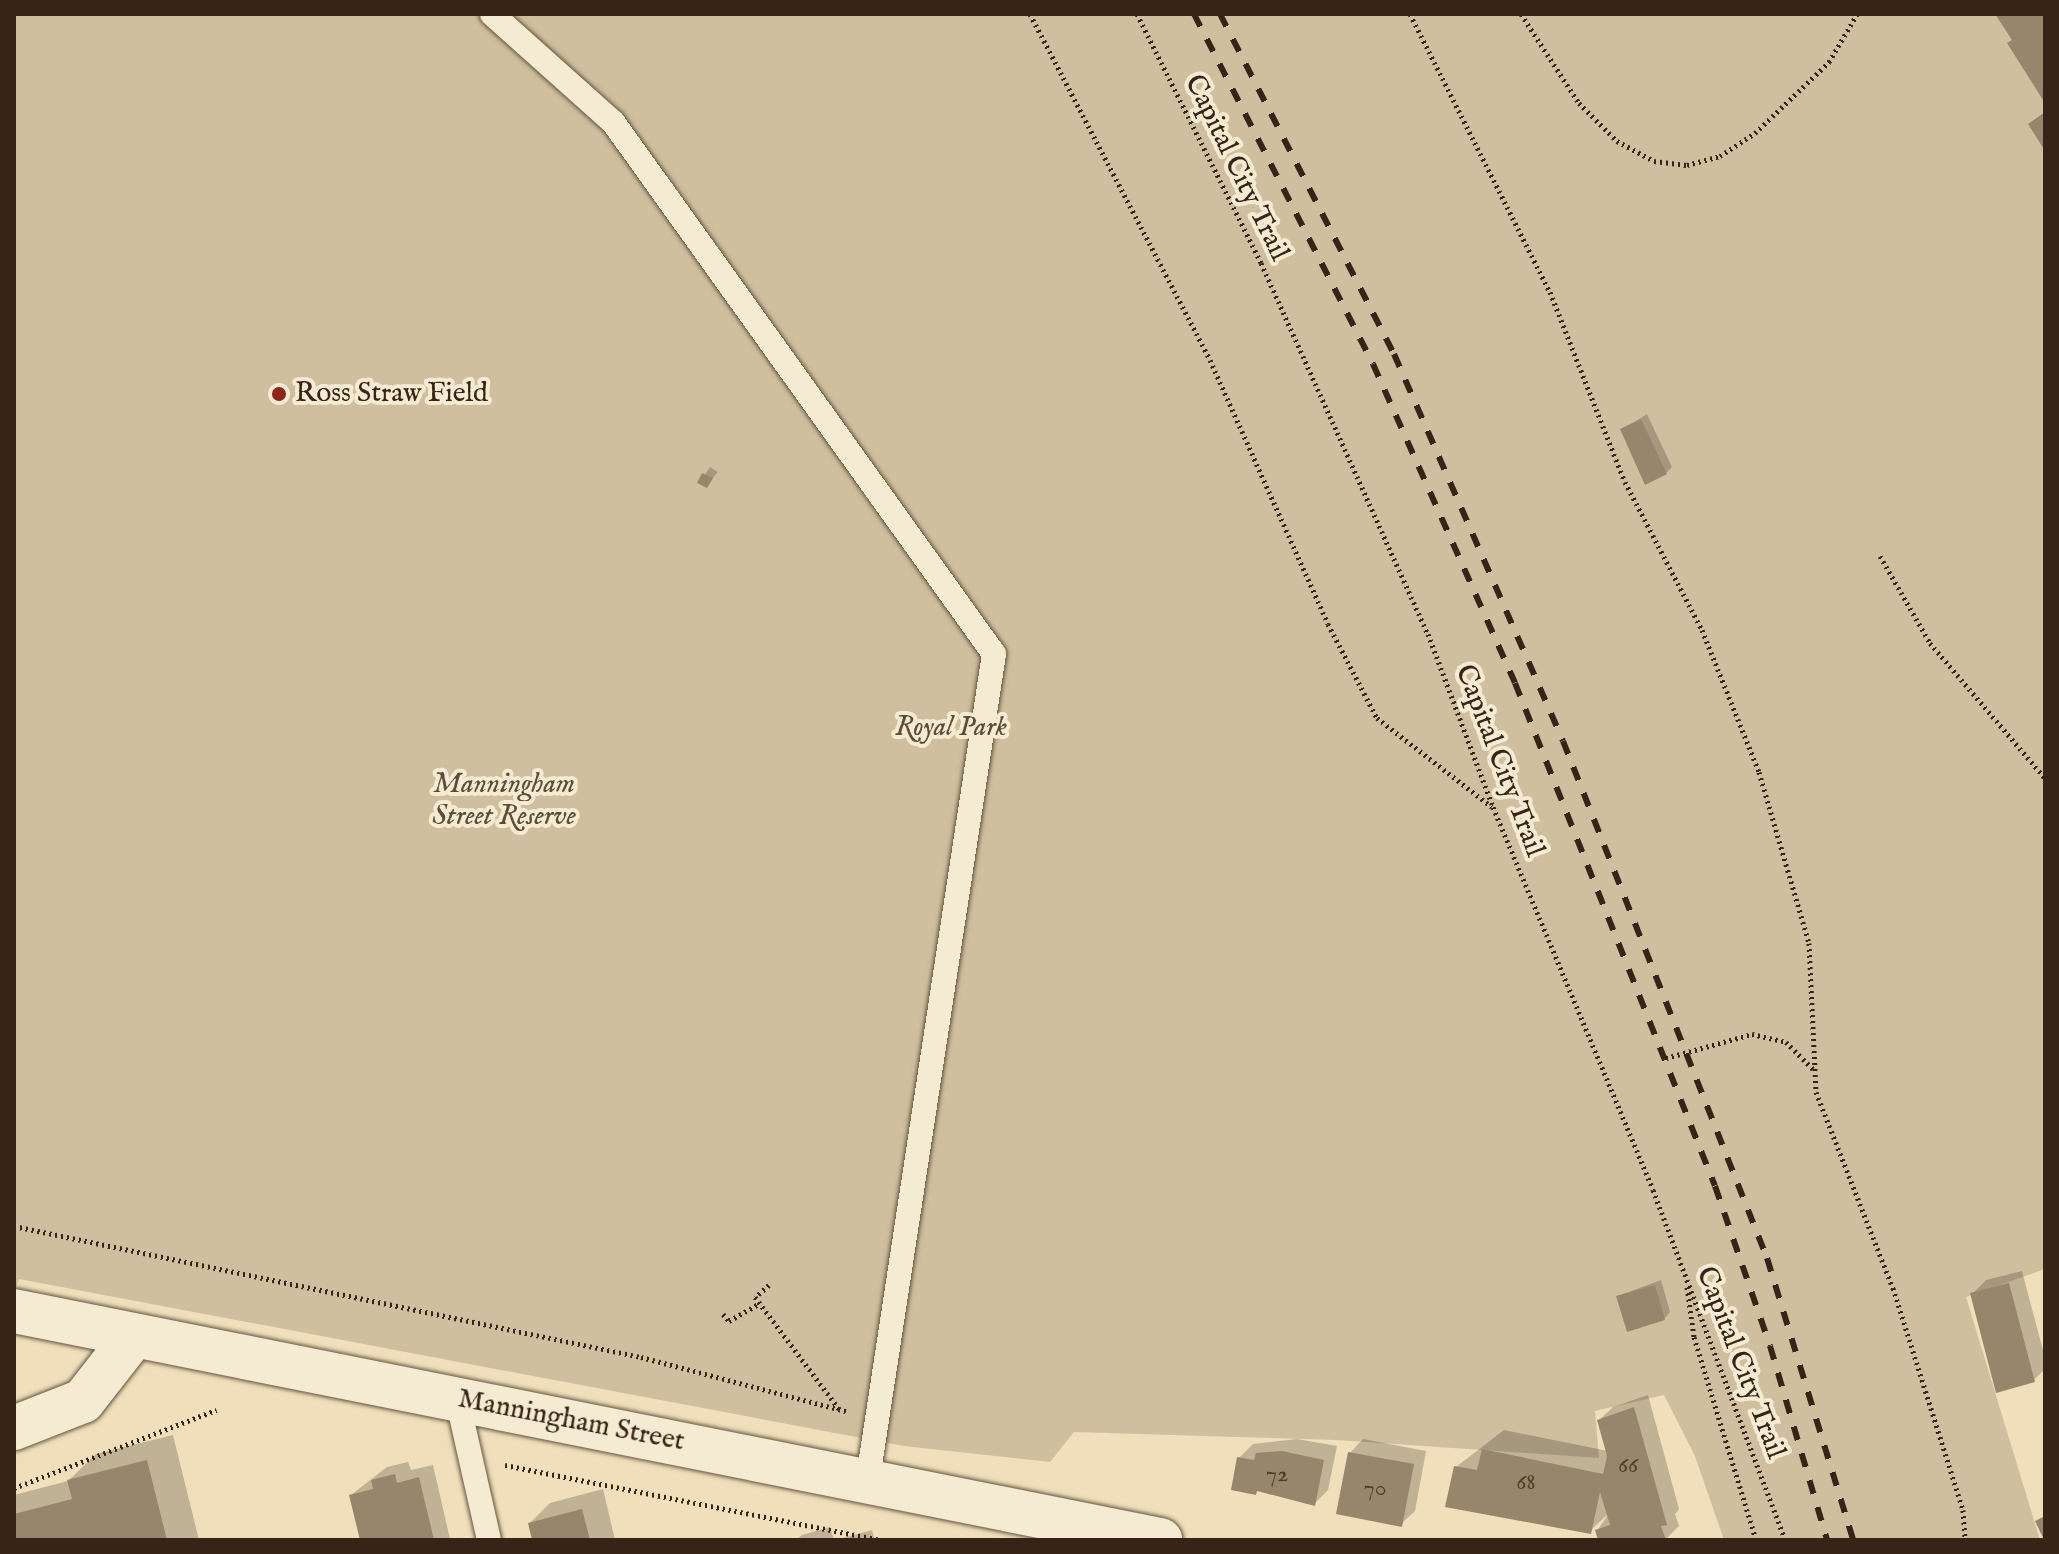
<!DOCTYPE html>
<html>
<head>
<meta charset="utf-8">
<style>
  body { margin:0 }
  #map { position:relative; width:2059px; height:1554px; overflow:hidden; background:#f0dfba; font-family:"IM FELL English",serif }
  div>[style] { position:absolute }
  .green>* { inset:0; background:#d0bf9e }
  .shadow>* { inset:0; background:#0003 }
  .building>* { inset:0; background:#97866b }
  .path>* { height:5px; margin-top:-2.5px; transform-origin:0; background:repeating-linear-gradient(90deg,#362516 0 2px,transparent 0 6px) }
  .roads { filter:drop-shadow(0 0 2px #64543f) drop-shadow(0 0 2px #64543f) }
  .lane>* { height:24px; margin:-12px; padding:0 12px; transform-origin:12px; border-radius:12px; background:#f5ead2 }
  .street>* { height:44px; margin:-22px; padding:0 22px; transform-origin:22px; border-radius:22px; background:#f5ead2 }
  .secondary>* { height:44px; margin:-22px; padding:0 22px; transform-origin:22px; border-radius:22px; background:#f5ead2 }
  .rail>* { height:6px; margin-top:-3px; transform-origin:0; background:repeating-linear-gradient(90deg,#362516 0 14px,transparent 0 28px) }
  .dots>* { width:22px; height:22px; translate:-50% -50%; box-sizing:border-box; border:4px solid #f5ead2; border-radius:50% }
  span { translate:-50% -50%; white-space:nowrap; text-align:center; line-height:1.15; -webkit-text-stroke:8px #f5ead2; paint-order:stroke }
  .number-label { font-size:24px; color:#4e3d2b }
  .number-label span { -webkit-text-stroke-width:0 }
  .street-label { font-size:28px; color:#362516 }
  .poi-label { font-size:28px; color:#362516 }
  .left { translate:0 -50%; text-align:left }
  .park-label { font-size:28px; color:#5c4c38; font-style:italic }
  .frame { position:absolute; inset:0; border:16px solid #362516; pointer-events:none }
</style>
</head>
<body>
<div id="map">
  <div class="green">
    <div style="clip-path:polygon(14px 14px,2045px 14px,2045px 1269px,1966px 1297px,2040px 1540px,1724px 1540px,1695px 1456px,1664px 1395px,1595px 1411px,1599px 1458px,1336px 1440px,1074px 1432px,1050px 1462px,904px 1446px,19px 1279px,14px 1294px)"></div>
  </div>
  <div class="shadow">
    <div style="clip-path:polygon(1997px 14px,2045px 14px,2044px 97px)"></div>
    <div style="clip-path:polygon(1647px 414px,1672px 467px,1666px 473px,1622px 430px)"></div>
    <div style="clip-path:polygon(710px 467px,718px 472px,707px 485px,700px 482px)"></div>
    <div style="clip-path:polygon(2022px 1271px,2045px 1358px,2045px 1369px,2034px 1380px,1972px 1294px,1986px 1280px)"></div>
    <div style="clip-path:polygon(1661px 1280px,1670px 1312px,1664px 1319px,1618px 1296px)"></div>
    <div style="clip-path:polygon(1648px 1395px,1679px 1509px,1675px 1514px,1679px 1526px,1665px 1540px,1600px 1540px,1597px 1531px,1609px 1513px,1590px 1531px,1456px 1467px,1504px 1430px,1608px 1451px,1599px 1420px,1613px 1407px)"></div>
    <div style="clip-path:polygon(173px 1435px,199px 1540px,14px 1540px,14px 1495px,68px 1481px,96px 1454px)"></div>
    <div style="clip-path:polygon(1297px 1439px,1337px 1446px,1328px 1490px,1314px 1504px,1259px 1489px,1255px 1493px,1239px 1458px,1253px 1444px)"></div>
    <div style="clip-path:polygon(1363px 1439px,1426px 1451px,1415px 1511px,1401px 1524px,1350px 1453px)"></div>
    <div style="clip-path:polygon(408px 1462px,411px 1470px,433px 1465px,450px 1539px,362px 1540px,351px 1495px,387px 1467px)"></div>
    <div style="clip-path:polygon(603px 1489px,615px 1540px,534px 1540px,530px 1523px,550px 1503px)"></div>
    <div style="clip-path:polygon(830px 1527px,834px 1540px,796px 1540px,802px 1535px)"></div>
    <div style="clip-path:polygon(872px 1530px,875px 1540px,835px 1540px)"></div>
  </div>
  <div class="building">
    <div style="clip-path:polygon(1995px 14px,2045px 14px,2043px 100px,2007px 43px,2012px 40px)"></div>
    <div style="clip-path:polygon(2045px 112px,2045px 151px,2028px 124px)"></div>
    <div style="clip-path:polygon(1641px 419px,1667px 474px,1645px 485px,1620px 429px)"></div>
    <div style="clip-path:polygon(702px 473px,713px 478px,707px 488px,697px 483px)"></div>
    <div style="clip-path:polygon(2009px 1283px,2035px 1382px,1996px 1393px,1970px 1293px)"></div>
    <div style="clip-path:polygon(1655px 1285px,1665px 1320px,1627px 1332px,1616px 1296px)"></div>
    <div style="clip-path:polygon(1634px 1407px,1667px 1525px,1661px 1526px,1666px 1540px,1598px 1540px,1595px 1530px,1610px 1525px,1600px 1492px,1591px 1534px,1445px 1507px,1454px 1466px,1477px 1470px,1482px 1449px,1603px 1474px,1607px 1456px,1597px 1420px)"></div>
    <div style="clip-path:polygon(1282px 1451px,1324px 1460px,1315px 1506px,1257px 1491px,1256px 1495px,1231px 1490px,1237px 1457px,1254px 1460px,1256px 1453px)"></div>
    <div style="clip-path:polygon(1348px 1452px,1414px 1464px,1402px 1527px,1336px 1514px)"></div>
    <div style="clip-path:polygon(147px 1460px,167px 1540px,14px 1540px,14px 1514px,72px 1499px,67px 1480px)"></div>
    <div style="clip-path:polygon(395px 1474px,397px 1483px,419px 1477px,434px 1540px,360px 1540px,349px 1495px,373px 1489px,371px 1480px)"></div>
    <div style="clip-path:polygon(582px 1509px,590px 1540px,532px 1540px,528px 1523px)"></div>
    <div style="clip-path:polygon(2045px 1516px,2045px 1540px,2044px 1540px,2035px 1521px)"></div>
  </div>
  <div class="path">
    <div style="left:1030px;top:14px;width:390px;rotate:62.5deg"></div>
    <div style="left:1210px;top:360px;width:289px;rotate:65.9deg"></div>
    <div style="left:1328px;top:624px;width:106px;rotate:62.5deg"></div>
    <div style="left:1377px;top:718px;width:145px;rotate:37.7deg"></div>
    <div style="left:1137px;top:14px;width:278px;rotate:63.5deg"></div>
    <div style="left:1261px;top:263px;width:407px;rotate:65.8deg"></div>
    <div style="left:1428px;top:634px;width:185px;rotate:69.4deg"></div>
    <div style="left:1493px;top:807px;width:415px;rotate:67.3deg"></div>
    <div style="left:1653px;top:1190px;width:374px;rotate:69.3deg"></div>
    <div style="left:1410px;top:14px;width:311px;rotate:63.3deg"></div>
    <div style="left:1550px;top:292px;width:204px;rotate:68.5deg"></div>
    <div style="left:1625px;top:482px;width:167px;rotate:62.5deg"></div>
    <div style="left:1702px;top:630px;width:153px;rotate:68.1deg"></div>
    <div style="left:1759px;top:772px;width:178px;rotate:73.7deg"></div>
    <div style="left:1809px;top:943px;width:149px;rotate:87.3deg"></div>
    <div style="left:1816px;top:1092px;width:211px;rotate:68.6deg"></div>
    <div style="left:1893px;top:1288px;width:233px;rotate:72.5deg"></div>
    <div style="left:1963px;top:1510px;width:30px;rotate:86deg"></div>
    <div style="left:1521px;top:14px;width:106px;rotate:56.9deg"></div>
    <div style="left:1579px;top:103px;width:54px;rotate:45deg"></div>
    <div style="left:1617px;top:141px;width:42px;rotate:28.4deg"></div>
    <div style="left:1654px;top:161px;width:33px;rotate:7deg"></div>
    <div style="left:1687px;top:165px;width:34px;rotate:-15deg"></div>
    <div style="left:1720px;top:156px;width:42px;rotate:-33.3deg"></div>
    <div style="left:1755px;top:133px;width:103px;rotate:-43.8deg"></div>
    <div style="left:1829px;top:62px;width:56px;rotate:-59.7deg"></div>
    <div style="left:1880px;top:556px;width:100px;rotate:60.1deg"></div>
    <div style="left:1930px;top:643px;width:177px;rotate:49.6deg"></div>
    <div style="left:1666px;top:1058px;width:89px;rotate:-15.6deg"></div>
    <div style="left:1752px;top:1034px;width:35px;rotate:13deg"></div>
    <div style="left:1786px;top:1042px;width:38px;rotate:45deg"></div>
    <div style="left:14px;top:1226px;width:641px;rotate:11.8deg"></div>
    <div style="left:641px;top:1357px;width:212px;rotate:14.8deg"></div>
    <div style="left:769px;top:1285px;width:18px;rotate:139deg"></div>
    <div style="left:755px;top:1297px;width:140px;rotate:53.1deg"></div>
    <div style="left:1687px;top:1287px;width:50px;rotate:82deg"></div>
    <div style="left:1694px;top:1337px;width:212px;rotate:73deg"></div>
    <div style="left:723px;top:1314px;width:9px;rotate:49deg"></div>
    <div style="left:729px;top:1321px;width:36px;rotate:-30deg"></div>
    <div style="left:505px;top:1465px;width:383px;rotate:11.3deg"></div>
    <div style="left:14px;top:1488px;width:217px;rotate:-21.1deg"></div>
  </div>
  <div class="roads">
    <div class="lane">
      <div style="left:492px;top:14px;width:162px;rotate:41.8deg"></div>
      <div style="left:613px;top:122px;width:654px;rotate:54.39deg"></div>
      <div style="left:994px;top:654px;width:834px;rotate:98.69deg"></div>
      <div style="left:457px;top:1398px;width:146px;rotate:77.3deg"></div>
    </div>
    <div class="street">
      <div style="left:14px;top:1428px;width:74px;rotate:-21.4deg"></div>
      <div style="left:83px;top:1401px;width:81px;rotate:-52deg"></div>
    </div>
    <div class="secondary">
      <div style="left:14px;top:1311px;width:1169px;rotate:11.3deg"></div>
    </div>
  </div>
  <div class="rail">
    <div style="left:1194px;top:14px;width:393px;rotate:62.9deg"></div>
    <div style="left:1373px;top:364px;width:349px;rotate:66deg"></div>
    <div style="left:1515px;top:683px;width:541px;rotate:68.32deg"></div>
    <div style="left:1715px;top:1186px;width:169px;rotate:71deg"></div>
    <div style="left:1770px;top:1346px;width:202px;rotate:73.6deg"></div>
    <div style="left:1220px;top:14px;width:382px;rotate:62.9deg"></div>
    <div style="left:1394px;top:354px;width:422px;rotate:66.4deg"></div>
    <div style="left:1563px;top:741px;width:556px;rotate:68.47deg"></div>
    <div style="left:1767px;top:1258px;width:295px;rotate:73deg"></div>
  </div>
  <div class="dots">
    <div style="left:279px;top:394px;background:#8f2418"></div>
  </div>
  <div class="number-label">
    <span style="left:1628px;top:1466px">66</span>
    <span style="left:1277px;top:1475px">72</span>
    <span style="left:1526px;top:1483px">68</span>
    <span style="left:1375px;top:1489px">70</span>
  </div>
  <div class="street-label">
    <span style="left:1236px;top:168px;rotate:64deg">Capital City Trail</span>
    <span style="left:1499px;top:761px;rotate:69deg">Capital City Trail</span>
    <span style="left:1740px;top:1363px;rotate:69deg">Capital City Trail</span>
    <span style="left:571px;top:1421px;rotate:11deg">Manningham Street</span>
  </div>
  <div class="poi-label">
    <span class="left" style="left:295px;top:394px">Ross Straw Field</span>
  </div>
  <div class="park-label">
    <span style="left:951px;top:728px">Royal Park</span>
    <span style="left:504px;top:801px">Manningham<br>Street Reserve</span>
  </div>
  <div class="frame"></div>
</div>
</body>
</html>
